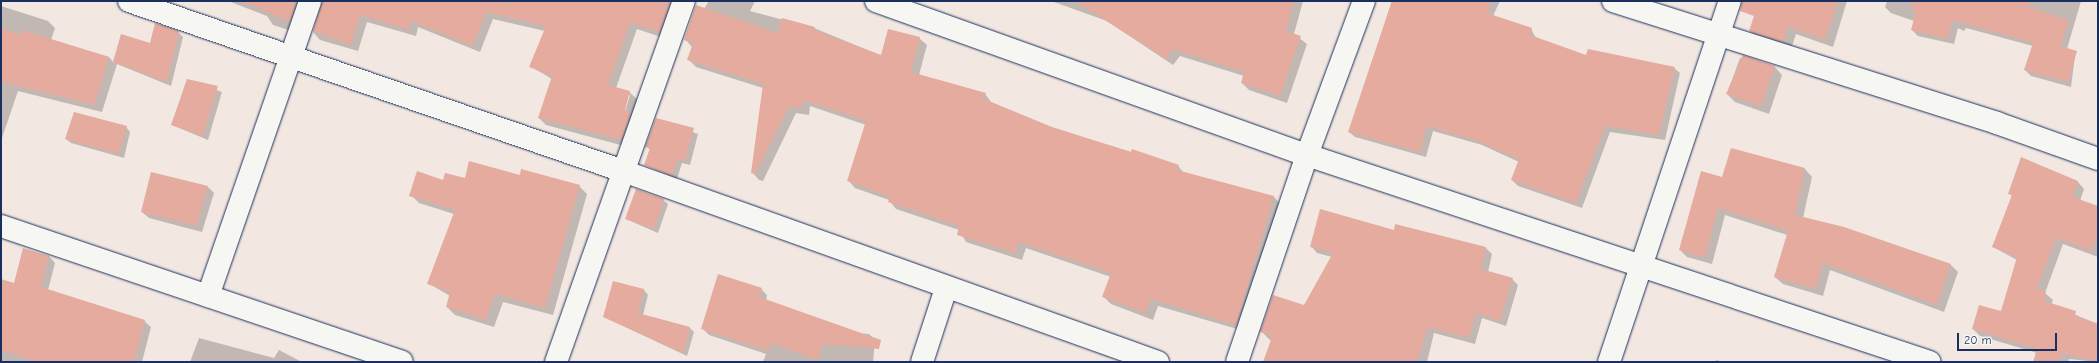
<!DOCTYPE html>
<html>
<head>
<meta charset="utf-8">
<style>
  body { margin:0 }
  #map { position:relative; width:2099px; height:363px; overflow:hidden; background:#f2e7e1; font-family:"Comic Neue",sans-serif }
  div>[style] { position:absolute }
  .shadow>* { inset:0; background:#0003 }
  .building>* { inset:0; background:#e4ab9e }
  .roads { filter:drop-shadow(0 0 1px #1b2f5e) drop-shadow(0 0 1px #1b2f5e) }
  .minor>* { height:22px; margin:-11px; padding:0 11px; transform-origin:11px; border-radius:11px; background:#f6f6f2 }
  span { translate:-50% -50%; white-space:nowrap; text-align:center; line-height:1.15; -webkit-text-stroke:3.5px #f6f6f2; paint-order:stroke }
  .frame { position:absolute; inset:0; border:2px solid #1b2f5e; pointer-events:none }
  .scale { position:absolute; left:1957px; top:333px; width:100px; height:18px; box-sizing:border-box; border:2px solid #1b2f5e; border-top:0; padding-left:5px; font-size:12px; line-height:14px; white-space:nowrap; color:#1b2f5e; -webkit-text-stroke:3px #f6f6f2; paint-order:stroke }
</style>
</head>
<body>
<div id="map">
  <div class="shadow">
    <div style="clip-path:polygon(228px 1px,308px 1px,295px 32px,273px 25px,267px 16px)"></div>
    <div style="clip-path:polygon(evenodd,323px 1px,674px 1px,667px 39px,637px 29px,616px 88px,629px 92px,637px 99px,628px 147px,546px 125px,539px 118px,552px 79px,530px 66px,545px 31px,493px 19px,480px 52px,418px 27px,416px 36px,367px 22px,358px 51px,320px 40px,313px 32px,323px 1px,628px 95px,630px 95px,624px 115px,622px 114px,628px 95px)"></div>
    <div style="clip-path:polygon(709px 1px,755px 1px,750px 11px,814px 28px,882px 56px,919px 38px,927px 45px,919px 75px,985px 94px,992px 103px,1051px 128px,1178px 166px,1185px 174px,1274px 197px,1281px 205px,1244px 331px,1158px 306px,1153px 320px,1111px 304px,1104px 297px,1111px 277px,1026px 248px,1022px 260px,966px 242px,959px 230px,896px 209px,889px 200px,855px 188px,848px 180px,866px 125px,810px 106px,809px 115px,796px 113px,763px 181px,759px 180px,752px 172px,763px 88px,696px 67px,689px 60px,692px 47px,685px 39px)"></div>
    <div style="clip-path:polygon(1051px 1px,1303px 1px,1294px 34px,1307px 44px,1287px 103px,1249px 90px,1242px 83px,1244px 76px,1180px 56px,1173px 65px,1107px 21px)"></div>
    <div style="clip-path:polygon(1392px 1px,1500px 1px,1493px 16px,1531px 29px,1536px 38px,1586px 56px,1674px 68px,1680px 73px,1665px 140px,1610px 132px,1582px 208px,1518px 186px,1512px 180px,1519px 162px,1482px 145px,1433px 131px,1426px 157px,1355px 137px,1349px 132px)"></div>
    <div style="clip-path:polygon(1759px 1px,1847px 1px,1833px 47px,1796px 34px,1791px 49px,1758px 39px,1750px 31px)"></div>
    <div style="clip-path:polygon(1887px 1px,2081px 1px,2067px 49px,2075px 56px,2071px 87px,2031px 76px,2025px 70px,2033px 46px,1966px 28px,1964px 31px,1958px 28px,1954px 44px,1918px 36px,1912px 30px,1914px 21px,1891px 13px,1885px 7px)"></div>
    <div style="clip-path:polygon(1px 6px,48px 21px,55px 28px,51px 40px,109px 57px,114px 63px,122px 36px,151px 44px,178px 32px,183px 37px,171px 86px,117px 64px,102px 112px,18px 91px,1px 141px)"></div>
    <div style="clip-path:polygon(1740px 58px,1774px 66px,1782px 75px,1769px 114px,1735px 102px,1727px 94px)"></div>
    <div style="clip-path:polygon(187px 80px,222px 92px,208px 140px,172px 125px)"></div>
    <div style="clip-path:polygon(656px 119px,698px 134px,690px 165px,682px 163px,677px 179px,645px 165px,650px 150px,647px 147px)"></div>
    <div style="clip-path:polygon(126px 127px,130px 132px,124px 158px,71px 143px,66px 139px)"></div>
    <div style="clip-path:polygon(1805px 169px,1812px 177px,1803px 218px,1951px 265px,1958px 272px,1944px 312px,1830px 270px,1823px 296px,1783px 284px,1775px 277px,1787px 235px,1725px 215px,1712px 264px,1687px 257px,1680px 250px,1723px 179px)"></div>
    <div style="clip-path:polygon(520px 176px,579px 186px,587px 194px,553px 315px,503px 302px,494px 327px,455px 315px,447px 307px,450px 296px,428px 283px,454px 214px,419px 203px,411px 195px,444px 181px)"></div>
    <div style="clip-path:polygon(2078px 182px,2084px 189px,2080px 201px,2098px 207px,2098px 257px,2063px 244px,2045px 293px,2053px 300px,2051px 305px,2098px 324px,2098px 362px,2069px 359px,2068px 362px,2034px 362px,2037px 353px,1980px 336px,1973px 329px,2002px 312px,2017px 260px,1993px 247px,2012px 196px,2009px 193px)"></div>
    <div style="clip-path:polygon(208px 187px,214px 193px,202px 232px,149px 218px,142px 212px)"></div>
    <div style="clip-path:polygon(663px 200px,668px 204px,658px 233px,626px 219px)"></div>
    <div style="clip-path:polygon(1395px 231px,1486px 248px,1492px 254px,1488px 272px,1512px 279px,1518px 285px,1506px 326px,1482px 318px,1475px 344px,1434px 333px,1427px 362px,1328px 362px,1275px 345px,1262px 332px,1305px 306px,1332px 257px,1317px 253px,1311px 246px)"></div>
    <div style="clip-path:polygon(49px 256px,55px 263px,48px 290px,144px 321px,151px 327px,142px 362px,1px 362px,1px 280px,15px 285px)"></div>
    <div style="clip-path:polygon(761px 289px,767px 295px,766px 301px,856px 333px,869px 334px,875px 340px,873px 362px,763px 362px,766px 354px,709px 335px,702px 328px)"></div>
    <div style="clip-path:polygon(644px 290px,648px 295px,643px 315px,690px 328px,694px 332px,687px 356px,604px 317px)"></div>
    <div style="clip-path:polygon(199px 338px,274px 358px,279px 350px,302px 362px,190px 362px)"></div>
    <div style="clip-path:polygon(1716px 360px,1724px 362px,1715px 362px)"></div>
  </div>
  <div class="building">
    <div style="clip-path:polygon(241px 1px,297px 1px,290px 22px)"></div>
    <div style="clip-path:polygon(322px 1px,671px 1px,660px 32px,630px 23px,608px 85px,630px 91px,625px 110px,631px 112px,621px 140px,538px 118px,552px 76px,529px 67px,546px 26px,486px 12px,473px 46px,411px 21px,409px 30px,360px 15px,351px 45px,313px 31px)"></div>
    <div style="clip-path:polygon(1075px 1px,1294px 1px,1286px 31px,1301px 36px,1280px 96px,1241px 83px,1244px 72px,1172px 49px,1166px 59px)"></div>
    <div style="clip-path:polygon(1392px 1px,1492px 1px,1487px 13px,1532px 28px,1530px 35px,1586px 55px,1588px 49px,1675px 67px,1659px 135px,1605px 126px,1576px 203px,1511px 180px,1519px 159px,1475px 140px,1427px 126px,1420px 152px,1348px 132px)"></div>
    <div style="clip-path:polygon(1742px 1px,1838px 1px,1825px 40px,1788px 27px,1783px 42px,1749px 31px,1754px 16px,1740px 11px)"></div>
    <div style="clip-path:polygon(1912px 1px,2030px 1px,2028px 6px,2069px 21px,2060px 46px,2077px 51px,2068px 82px,2024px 70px,2033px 43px,1952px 20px,1948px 39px,1911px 30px,1916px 11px,1911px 9px)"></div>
    <div style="clip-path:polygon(696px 5px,778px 33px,782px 18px,815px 27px,814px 30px,881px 55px,888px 29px,920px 37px,911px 72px,986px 93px,984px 99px,1052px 127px,1131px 152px,1132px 149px,1179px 165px,1177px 170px,1274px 196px,1236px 325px,1151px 299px,1146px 313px,1102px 297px,1111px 273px,1019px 242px,1015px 253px,957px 235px,959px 226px,888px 202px,890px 197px,847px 181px,866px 121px,803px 100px,802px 108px,789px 107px,755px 174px,751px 173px,763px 84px,687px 60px,693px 43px,684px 40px)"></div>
    <div style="clip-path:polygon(155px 23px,179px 31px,167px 82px,113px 62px,121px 34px,150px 43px)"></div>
    <div style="clip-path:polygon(1px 28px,20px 35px,22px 30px,109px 57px,95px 105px,1px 82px)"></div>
    <div style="clip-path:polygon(1743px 55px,1775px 66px,1761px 106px,1726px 94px)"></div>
    <div style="clip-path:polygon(187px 79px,218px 86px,203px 136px,171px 125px)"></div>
    <div style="clip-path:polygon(74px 112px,127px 126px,119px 154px,65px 139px)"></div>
    <div style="clip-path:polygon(656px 118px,694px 128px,685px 161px,678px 159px,672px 175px,644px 165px,650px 148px,645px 147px)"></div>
    <div style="clip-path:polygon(1731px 148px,1805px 168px,1795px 215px,1844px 227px,1951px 264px,1937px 305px,1823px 263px,1816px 289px,1774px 277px,1788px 231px,1718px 208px,1705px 258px,1679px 250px,1701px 171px,1722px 177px)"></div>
    <div style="clip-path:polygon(2021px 157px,2078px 181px,2073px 197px,2098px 206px,2098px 233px,2092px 251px,2056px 238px,2037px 289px,2046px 292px,2044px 301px,2076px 311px,2075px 316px,2098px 324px,2098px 362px,2062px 353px,2059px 362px,2033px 362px,2037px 349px,1972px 329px,1979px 305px,2001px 311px,2017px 257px,1992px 247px,2012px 195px,2008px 194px)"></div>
    <div style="clip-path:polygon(469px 161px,520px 175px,521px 169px,580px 185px,545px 308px,495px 294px,486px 320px,446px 307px,450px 292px,427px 284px,455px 210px,409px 196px,417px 171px,443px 180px,445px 173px,465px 178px)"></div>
    <div style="clip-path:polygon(151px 172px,208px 186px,196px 226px,141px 212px)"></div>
    <div style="clip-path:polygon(636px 189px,664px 199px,654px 229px,625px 219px)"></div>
    <div style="clip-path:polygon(1320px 209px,1394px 230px,1395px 224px,1486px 247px,1481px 269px,1513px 278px,1500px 321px,1476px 313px,1469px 338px,1428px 327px,1417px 362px,1263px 362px,1271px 340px,1270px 335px,1260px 332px,1273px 295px,1304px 305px,1333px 253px,1310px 247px)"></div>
    <div style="clip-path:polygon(23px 248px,49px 256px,41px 287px,145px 320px,134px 362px,37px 362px,1px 350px,1px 279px,14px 283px)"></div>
    <div style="clip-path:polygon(718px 274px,762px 288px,759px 297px,881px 340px,879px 349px,823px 344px,817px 360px,771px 343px,769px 351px,701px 329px)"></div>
    <div style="clip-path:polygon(613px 281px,644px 289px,638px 313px,690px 327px,683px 353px,603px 317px)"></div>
  </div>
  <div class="roads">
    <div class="minor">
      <div style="left:129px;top:1px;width:522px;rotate:18.99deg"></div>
      <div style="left:623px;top:171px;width:568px;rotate:19.65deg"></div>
      <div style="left:876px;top:1px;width:458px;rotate:19.7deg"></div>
      <div style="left:1307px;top:155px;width:656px;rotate:18.38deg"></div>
      <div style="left:1613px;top:1px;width:403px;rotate:17.6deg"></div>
      <div style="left:1997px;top:123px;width:107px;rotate:19.6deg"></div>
      <div style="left:1px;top:226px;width:423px;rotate:18.7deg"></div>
      <div style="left:208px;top:296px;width:312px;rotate:-70.9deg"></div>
      <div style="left:556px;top:362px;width:383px;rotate:-70.5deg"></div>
      <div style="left:922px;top:362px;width:78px;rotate:-72deg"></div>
      <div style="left:1237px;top:362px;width:219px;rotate:-71.3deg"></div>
      <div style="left:1307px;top:155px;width:164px;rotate:-69.7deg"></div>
      <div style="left:1609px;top:362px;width:381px;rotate:-71.5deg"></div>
    </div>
  </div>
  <div class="frame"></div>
  <div class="scale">20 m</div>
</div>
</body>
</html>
